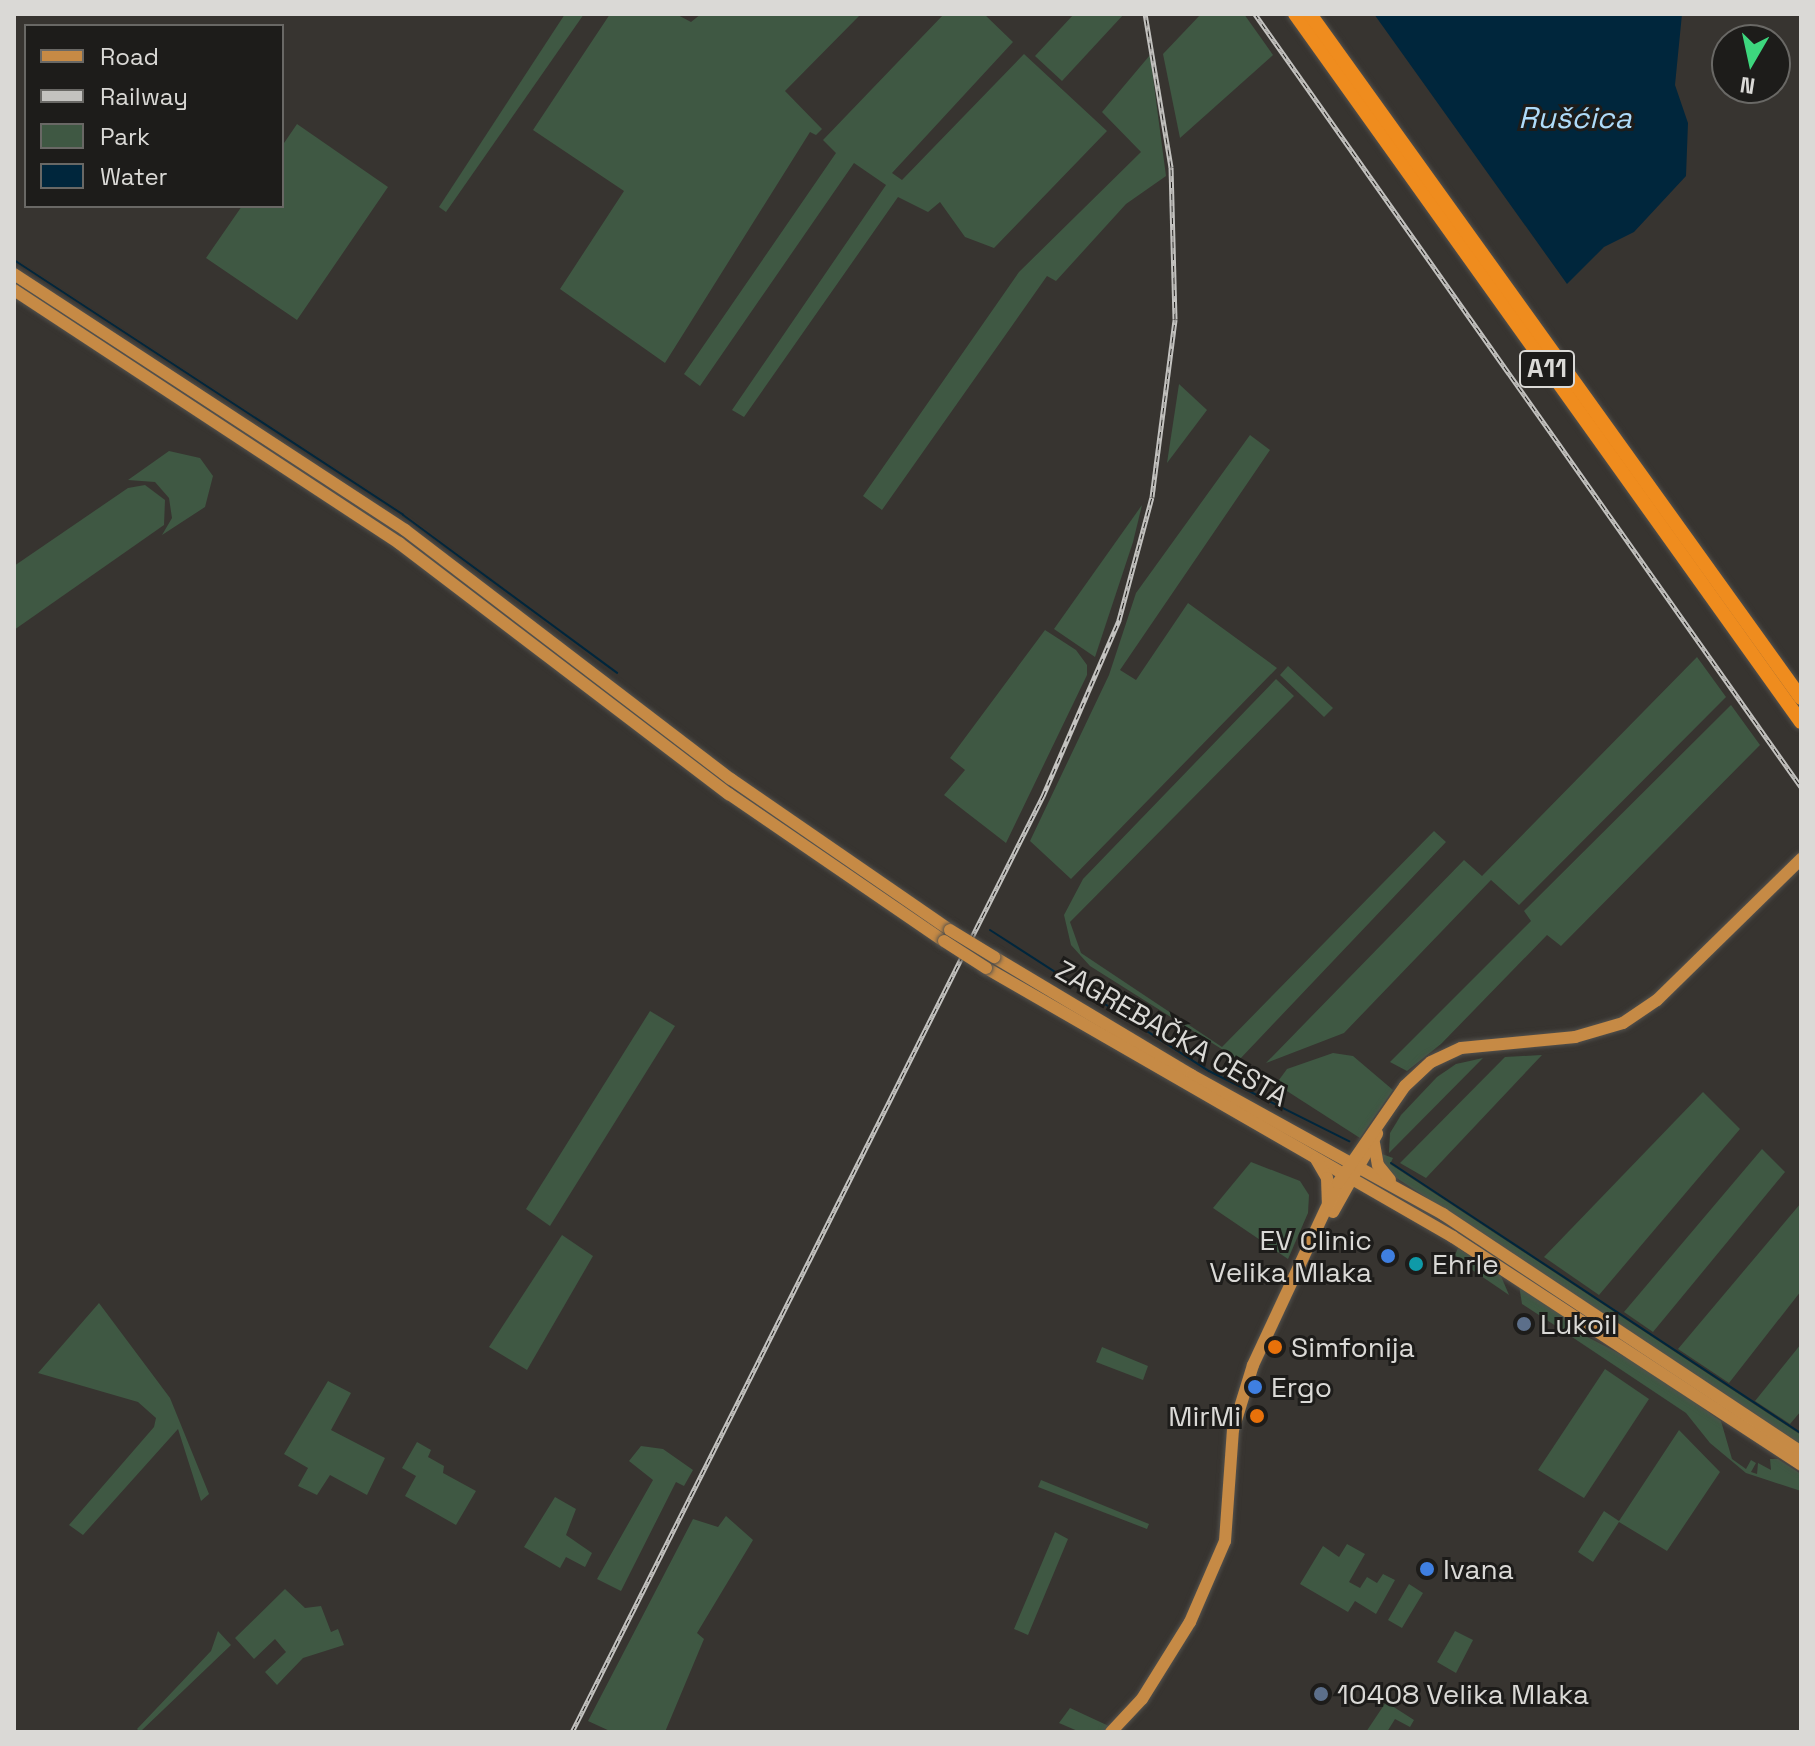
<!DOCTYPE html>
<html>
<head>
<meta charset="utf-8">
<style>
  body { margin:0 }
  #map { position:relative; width:1815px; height:1746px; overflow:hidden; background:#373430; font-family:"Space Grotesk",sans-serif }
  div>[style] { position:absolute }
  .green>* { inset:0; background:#3f5843 }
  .water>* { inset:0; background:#00263c }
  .stream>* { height:2px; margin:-1px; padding:0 1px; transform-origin:1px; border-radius:1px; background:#00263c }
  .roads { filter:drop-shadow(0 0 2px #53514d) drop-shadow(0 0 2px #53514d) }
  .major>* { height:12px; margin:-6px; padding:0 6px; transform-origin:6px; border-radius:6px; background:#c68a45 }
  .highway>* { height:14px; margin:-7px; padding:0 7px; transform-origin:7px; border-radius:7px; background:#ef8c1e }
  .rail>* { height:5px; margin-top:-2.5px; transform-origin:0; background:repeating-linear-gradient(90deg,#1d1c1a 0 6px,#c3c2bf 0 12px); box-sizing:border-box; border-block:2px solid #c3c2bf }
  .bridges { filter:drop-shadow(0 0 2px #53514d) drop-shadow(0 0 2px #53514d) }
  .major-bridge>* { height:12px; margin:-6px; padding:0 6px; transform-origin:6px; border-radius:6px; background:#c68a45 }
  .dots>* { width:22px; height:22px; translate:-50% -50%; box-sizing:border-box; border:4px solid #1d1c1a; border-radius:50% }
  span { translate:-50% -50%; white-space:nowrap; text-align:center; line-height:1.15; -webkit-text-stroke:6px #1d1c1a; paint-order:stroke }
  .shield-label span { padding:2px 6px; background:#1d1c1a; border:2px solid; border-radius:6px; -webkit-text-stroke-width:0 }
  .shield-label { font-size:26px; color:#dad9d6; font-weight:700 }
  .street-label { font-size:28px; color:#dad9d6 }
  .poi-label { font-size:28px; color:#dad9d6 }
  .right { translate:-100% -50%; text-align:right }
  .left { translate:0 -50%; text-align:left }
  .water-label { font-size:30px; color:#aedbf9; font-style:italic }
  .frame { position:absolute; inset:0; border:16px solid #dad9d6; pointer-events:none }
  .legend { position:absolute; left:24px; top:24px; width:260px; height:184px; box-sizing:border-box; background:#1d1c1a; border:2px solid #696865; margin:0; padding:10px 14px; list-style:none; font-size:24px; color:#dad9d6 }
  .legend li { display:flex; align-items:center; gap:16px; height:40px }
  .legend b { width:40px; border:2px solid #696865 }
  .north { position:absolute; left:1711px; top:24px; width:80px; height:80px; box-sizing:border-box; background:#1d1c1a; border:2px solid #696865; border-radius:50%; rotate:189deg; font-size:22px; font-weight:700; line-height:32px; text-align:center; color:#dad9d6 }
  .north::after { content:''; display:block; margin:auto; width:28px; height:36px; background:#3dd77e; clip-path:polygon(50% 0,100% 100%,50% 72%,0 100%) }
</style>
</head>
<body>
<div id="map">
  <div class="green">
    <div style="clip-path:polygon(565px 14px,584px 14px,446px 212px,439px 207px)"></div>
    <div style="clip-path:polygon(610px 14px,676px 14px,691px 22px,701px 14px,861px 14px,785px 91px,822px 129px,816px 135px,810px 132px,665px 363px,560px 289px,624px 191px,533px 130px)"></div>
    <div style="clip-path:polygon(944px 14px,984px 14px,1013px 42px,892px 173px,902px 180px,1024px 54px,1107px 131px,994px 248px,965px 237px,940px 202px,928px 212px,898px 197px,744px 417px,732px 410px,886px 185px,854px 163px,700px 386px,684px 374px,836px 153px,823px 140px)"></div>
    <div style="clip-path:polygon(1074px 14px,1124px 14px,1062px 81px,1035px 56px)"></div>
    <div style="clip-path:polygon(1201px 14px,1244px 14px,1273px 55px,1180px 138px,1163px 54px)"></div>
    <div style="clip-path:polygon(1150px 55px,1166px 176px,1126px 204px,1056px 281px,1047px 276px,882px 510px,863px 496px,1019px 272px,1141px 152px,1102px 112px)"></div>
    <div style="clip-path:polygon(297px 124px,388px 187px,297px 320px,206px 258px,242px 206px,282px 206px,282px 146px)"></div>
    <div style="clip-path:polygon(1179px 384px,1207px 410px,1167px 463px)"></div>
    <div style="clip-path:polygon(1250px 435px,1270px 450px,1120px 670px,1136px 680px,1188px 603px,1277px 668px,1071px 879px,1030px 841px,1109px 675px,1136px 593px)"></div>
    <div style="clip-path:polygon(169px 451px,200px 458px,213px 476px,205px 507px,162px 535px,172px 518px,169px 498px,155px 482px,128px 480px)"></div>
    <div style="clip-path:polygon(145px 485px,165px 500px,164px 525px,14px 630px,14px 566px,128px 488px)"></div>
    <div style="clip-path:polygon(1142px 505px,1133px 542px,1095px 657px,1054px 629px)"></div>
    <div style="clip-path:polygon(1045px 630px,1076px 650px,1087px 665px,1087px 675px,1006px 843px,944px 795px,965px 770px,950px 758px)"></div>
    <div style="clip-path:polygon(1697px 657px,1726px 697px,1519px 905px,1491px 880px,1344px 1033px,1266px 1063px,1464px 860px,1482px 876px)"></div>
    <div style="clip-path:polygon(1288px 666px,1333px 708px,1324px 717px,1280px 675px)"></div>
    <div style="clip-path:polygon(1276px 679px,1294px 696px,1070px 922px,1081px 953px,1222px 1047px,1434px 831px,1446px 842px,1239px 1060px,1090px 966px,1071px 945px,1064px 915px,1083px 879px)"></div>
    <div style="clip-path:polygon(1731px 705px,1760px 745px,1561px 946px,1547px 935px,1441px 1044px,1407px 1071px,1390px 1062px,1531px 921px,1524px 911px)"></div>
    <div style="clip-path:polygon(650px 1011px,675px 1026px,550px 1226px,526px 1209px)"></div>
    <div style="clip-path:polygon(1333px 1053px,1353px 1056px,1393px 1090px,1360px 1138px,1276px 1084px,1287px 1069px)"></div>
    <div style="clip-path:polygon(1542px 1055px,1426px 1178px,1400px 1163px,1505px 1057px)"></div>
    <div style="clip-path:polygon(1483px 1058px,1389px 1153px,1390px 1133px,1401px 1115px,1437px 1077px,1456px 1064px)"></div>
    <div style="clip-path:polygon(1703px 1092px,1740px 1129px,1599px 1295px,1544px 1257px)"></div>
    <div style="clip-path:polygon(1762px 1149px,1785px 1172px,1653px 1332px,1624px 1312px)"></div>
    <div style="clip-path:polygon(1382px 1154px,1393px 1158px,1390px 1164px,1801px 1435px,1801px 1445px,1389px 1173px,1380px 1160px)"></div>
    <div style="clip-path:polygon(1251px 1162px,1300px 1181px,1309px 1195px,1308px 1213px,1288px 1259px,1213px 1208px)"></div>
    <div style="clip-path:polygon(1801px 1203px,1801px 1291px,1729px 1383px,1678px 1349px)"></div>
    <div style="clip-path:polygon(562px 1235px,593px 1256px,527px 1370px,489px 1347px)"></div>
    <div style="clip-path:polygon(1458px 1248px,1501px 1276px,1509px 1295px,1465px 1265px,1455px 1255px)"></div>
    <div style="clip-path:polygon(1519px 1285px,1574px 1321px,1562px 1330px,1522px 1304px)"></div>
    <div style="clip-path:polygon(99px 1303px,170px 1398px,209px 1494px,201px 1501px,178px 1429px,83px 1535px,69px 1525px,154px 1427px,156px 1418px,138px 1402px,38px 1373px)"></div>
    <div style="clip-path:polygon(1576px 1331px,1647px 1368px,1721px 1421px,1732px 1459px,1746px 1469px,1751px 1460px,1756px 1463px,1751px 1472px,1757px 1474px,1758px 1463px,1771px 1470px,1770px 1459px,1778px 1459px,1801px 1474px,1801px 1491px,1746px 1473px,1710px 1443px,1686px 1413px,1569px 1335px)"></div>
    <div style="clip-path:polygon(1801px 1344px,1801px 1411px,1790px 1424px,1755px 1401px)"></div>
    <div style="clip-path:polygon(1102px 1347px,1148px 1366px,1143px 1380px,1096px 1362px)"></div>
    <div style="clip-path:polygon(1605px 1369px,1649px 1399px,1584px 1498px,1538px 1470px)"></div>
    <div style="clip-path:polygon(328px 1381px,351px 1393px,331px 1430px,385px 1458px,367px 1495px,330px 1475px,317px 1495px,298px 1486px,308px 1468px,284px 1454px)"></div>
    <div style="clip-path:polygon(1679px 1430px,1720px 1472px,1667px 1551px,1619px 1522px,1593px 1562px,1578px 1552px,1604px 1511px,1619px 1521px)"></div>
    <div style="clip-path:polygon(417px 1442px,431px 1450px,428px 1457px,444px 1466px,443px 1473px,476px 1491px,456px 1525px,405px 1496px,416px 1476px,402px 1468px)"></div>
    <div style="clip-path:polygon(641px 1446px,663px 1449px,693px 1470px,684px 1486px,676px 1482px,621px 1591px,597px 1579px,653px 1480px,629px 1461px)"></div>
    <div style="clip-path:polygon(1041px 1480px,1149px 1524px,1147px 1529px,1038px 1487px)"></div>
    <div style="clip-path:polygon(555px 1497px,576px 1509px,566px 1535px,592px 1553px,585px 1567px,566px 1557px,560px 1568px,524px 1547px)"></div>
    <div style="clip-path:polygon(726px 1516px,753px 1540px,697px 1633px,704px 1639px,665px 1732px,612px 1732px,588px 1721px,693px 1519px,718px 1527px)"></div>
    <div style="clip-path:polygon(1055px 1532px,1068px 1539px,1028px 1635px,1014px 1629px)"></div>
    <div style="clip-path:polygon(1347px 1544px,1365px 1554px,1349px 1582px,1360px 1588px,1367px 1577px,1377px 1583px,1383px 1574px,1395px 1580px,1376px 1614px,1355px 1601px,1348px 1612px,1300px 1584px,1323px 1546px,1339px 1557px)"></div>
    <div style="clip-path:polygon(1409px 1584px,1423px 1593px,1402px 1628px,1388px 1620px)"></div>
    <div style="clip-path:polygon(285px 1589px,305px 1608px,321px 1606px,331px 1632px,338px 1629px,344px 1645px,303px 1658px,277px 1685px,265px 1672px,286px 1652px,275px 1639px,254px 1659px,235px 1638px)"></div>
    <div style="clip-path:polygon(218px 1631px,231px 1645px,140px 1732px,137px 1729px,211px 1651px)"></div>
    <div style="clip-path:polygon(1455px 1631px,1473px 1640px,1456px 1673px,1437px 1662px)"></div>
    <div style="clip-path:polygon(1386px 1702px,1414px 1720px,1410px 1727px,1395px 1719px,1387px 1732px,1366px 1732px)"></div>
    <div style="clip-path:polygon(1070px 1708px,1111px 1727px,1106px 1732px,1080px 1732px,1059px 1723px)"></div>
  </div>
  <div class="water">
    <div style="clip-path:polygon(1374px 14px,1682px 14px,1675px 85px,1688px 123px,1686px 176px,1634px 232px,1604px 247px,1567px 284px)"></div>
  </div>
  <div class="stream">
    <div style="left:14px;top:260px;width:465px;rotate:33.2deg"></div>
    <div style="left:403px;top:515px;width:266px;rotate:36.4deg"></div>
    <div style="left:990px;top:930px;width:260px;rotate:32.8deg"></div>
    <div style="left:1209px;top:1071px;width:157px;rotate:26.6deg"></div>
    <div style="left:1391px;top:1163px;width:491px;rotate:33.4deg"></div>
  </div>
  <div class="roads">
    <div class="major">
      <div style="left:14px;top:274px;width:467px;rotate:33.2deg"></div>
      <div style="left:405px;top:530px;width:410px;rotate:37.4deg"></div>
      <div style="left:731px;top:779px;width:266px;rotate:34.6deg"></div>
      <div style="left:14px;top:290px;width:461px;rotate:33.3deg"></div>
      <div style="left:399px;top:543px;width:415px;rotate:37.3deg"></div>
      <div style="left:729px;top:794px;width:260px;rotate:34.4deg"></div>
      <div style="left:994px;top:957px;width:230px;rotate:30.9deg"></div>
      <div style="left:1191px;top:1075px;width:288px;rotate:28.9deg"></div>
      <div style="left:1443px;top:1214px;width:430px;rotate:33.6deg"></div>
      <div style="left:986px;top:968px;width:539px;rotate:29.94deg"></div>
      <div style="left:1453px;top:1237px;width:416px;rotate:33.2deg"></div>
      <div style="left:1374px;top:1143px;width:22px;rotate:80deg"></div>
      <div style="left:1378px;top:1165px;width:19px;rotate:51deg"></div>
      <div style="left:1316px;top:1159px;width:22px;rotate:60deg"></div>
      <div style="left:1327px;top:1178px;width:24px;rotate:88deg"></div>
      <div style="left:1333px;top:1212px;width:90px;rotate:-60.6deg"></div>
      <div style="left:1111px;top:1732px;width:45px;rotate:-46.8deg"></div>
      <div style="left:1142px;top:1699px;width:91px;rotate:-58.1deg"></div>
      <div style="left:1190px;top:1622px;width:88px;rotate:-66.6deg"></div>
      <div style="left:1225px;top:1541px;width:111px;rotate:-85.9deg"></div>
      <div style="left:1233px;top:1430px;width:68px;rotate:-72.9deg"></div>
      <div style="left:1253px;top:1365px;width:201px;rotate:-65deg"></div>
      <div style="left:1338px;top:1183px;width:118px;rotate:-55.4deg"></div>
      <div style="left:1405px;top:1086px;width:35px;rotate:-43deg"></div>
      <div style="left:1431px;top:1062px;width:33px;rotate:-25deg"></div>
      <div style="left:1461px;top:1048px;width:115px;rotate:-5.5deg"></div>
      <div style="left:1575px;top:1037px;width:50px;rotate:-16.3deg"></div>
      <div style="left:1623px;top:1023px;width:41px;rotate:-34.1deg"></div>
      <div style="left:1657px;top:1000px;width:202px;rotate:-44.4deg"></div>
    </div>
    <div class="highway">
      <div style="left:1295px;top:14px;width:870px;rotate:54.45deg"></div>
      <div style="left:1310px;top:14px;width:842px;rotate:54.33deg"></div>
    </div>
  </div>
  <div class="rail">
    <div style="left:1255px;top:14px;width:946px;rotate:54.76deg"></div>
    <div style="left:572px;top:1732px;width:1048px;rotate:-63.29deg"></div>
    <div style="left:1043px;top:796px;width:192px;rotate:-66.6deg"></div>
    <div style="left:1119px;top:620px;width:127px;rotate:-75deg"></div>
    <div style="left:1152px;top:497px;width:179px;rotate:-82.6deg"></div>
    <div style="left:1175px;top:319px;width:152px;rotate:-91.5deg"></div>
    <div style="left:1171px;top:167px;width:155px;rotate:-99.6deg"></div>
  </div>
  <div class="bridges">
    <div class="major-bridge">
      <div style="left:950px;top:930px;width:52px;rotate:31.5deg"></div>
      <div style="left:944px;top:941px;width:50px;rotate:32.7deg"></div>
    </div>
  </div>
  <div class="dots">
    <div style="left:1388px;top:1256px;background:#3f7fe0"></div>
    <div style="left:1416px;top:1264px;background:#0f9aa8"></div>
    <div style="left:1524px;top:1324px;background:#5c6f8a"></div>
    <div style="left:1275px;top:1347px;background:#e8710a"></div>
    <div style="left:1255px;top:1387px;background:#3f7fe0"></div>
    <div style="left:1257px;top:1416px;background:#e8710a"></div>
    <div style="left:1427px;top:1569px;background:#3f7fe0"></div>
    <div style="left:1321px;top:1694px;background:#5c6f8a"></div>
  </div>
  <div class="shield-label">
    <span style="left:1547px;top:369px">A11</span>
  </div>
  <div class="street-label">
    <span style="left:1172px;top:1033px;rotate:30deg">ZAGREBAČKA CESTA</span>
  </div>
  <div class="poi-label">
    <span class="right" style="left:1372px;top:1256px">EV Clinic<br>Velika Mlaka</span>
    <span class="left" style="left:1432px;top:1264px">Ehrle</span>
    <span class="left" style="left:1540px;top:1324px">Lukoil</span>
    <span class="left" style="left:1291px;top:1347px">Simfonija</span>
    <span class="left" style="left:1271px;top:1387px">Ergo</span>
    <span class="right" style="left:1241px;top:1416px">MirMi</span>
    <span class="left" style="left:1443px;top:1569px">Ivana</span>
    <span class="left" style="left:1337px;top:1694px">10408 Velika Mlaka</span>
  </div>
  <div class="water-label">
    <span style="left:1575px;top:118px">Rušćica</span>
  </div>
  <div class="frame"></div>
  <ul class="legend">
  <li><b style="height:10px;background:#c68a45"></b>Road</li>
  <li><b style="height:10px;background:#c3c2bf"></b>Railway</li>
  <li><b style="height:22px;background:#3f5843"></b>Park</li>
  <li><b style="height:22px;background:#00263c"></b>Water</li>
  </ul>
  <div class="north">N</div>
</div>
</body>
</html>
